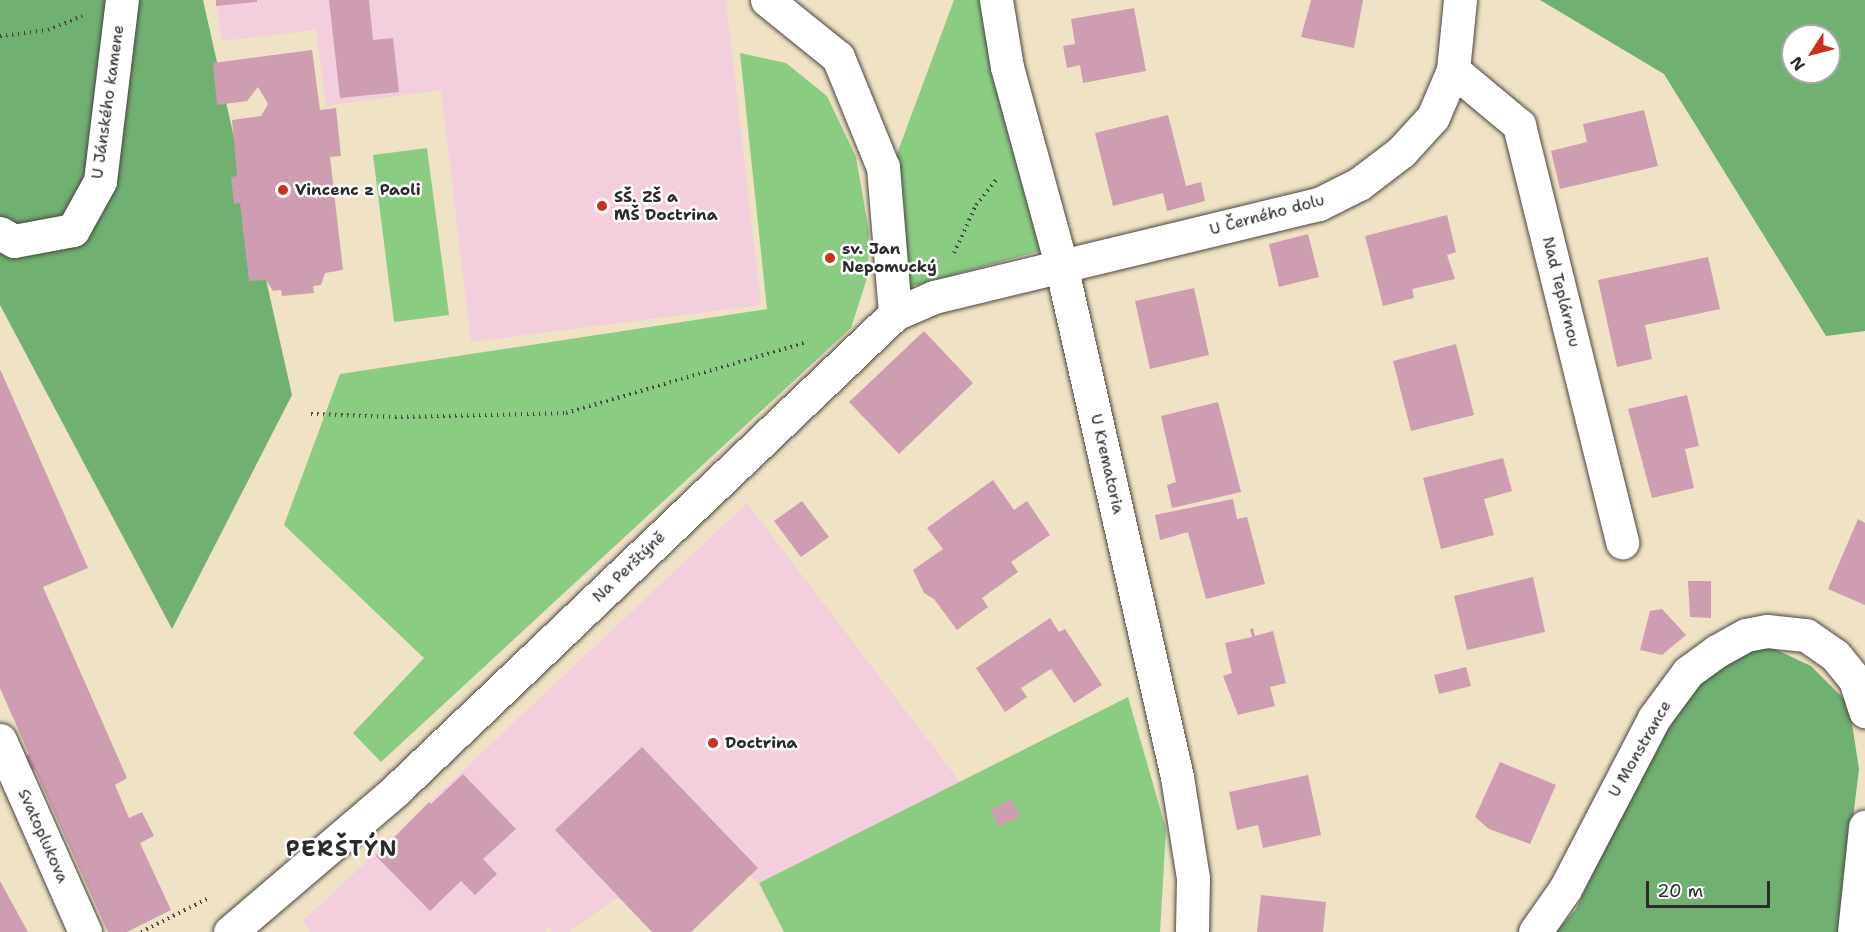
<!DOCTYPE html>
<html>
<head>
<meta charset="utf-8">
<style>
  body { margin:0 }
  #map { position:relative; width:1865px; height:932px; overflow:hidden; background:#f0e2c4; font-family:"Shantell Sans",sans-serif }
  div>[style] { position:absolute }
  .built>* { inset:0; background:#f3cfde }
  .green>* { inset:0; background:#8bcc83 }
  .forest>* { inset:0; background:#70b071 }
  .building>* { inset:0; background:#cf9db2 }
  .path>* { height:4px; margin-top:-2px; transform-origin:0; background:repeating-linear-gradient(90deg,#494642 0 1.5px,transparent 0 6px) }
  .roads { filter:drop-shadow(0 0 2px #494642) drop-shadow(0 0 2px #494642) }
  .minor>* { height:33px; margin:-16.5px; padding:0 16.5px; transform-origin:16.5px; border-radius:16.5px; background:#fff }
  .dots>* { width:16px; height:16px; translate:-50% -50%; box-sizing:border-box; border:3px solid #fff; border-radius:50% }
  span { translate:-50% -50%; white-space:nowrap; text-align:center; line-height:1.15; -webkit-text-stroke:5px #fff; paint-order:stroke }
  .street-label { font-size:16px; color:#2b2b2b }
  .poi-label { font-size:16px; color:#2b2b2b; font-weight:700 }
  .left { translate:0 -50%; text-align:left }
  .district-label { font-size:22px; color:#2b2b2b; font-weight:700; letter-spacing:1.5px }
  .north { position:absolute; left:1781px; top:24px; width:60px; height:60px; box-sizing:border-box; background:#fff; border:2px solid #aaa; border-radius:50%; rotate:234deg; font-size:16px; font-weight:700; line-height:24px; text-align:center; color:#2b2b2b }
  .north::after { content:''; display:block; margin:auto; width:21px; height:27px; background:#c8321e; clip-path:polygon(50% 0,100% 100%,50% 72%,0 100%) }
  .scale { position:absolute; left:1646px; top:881px; width:124px; height:27px; box-sizing:border-box; border:3px solid #2b2b2b; border-top:0; padding-left:8px; font-size:18px; line-height:21px; white-space:nowrap; color:#2b2b2b; -webkit-text-stroke:4px #fff; paint-order:stroke }
</style>
</head>
<body>
<div id="map">
  <div class="built">
    <div style="clip-path:polygon(216px 0,726px 0,761px 305px,471px 342px,441px 90px,326px 106px,316px 30px,222px 41px)"></div>
    <div style="clip-path:polygon(747px 503px,960px 782px,759px 883px,750px 876px,691px 932px,652px 932px,618px 897px,569px 932px,552px 932px,549px 928px,545px 932px,310px 932px,303px 921px)"></div>
  </div>
  <div class="green">
    <div style="clip-path:polygon(954px 0,985px 0,1040px 251px,902px 289px,894px 162px)"></div>
    <div style="clip-path:polygon(740px 53px,786px 63px,827px 96px,856px 157px,869px 232px,868px 275px,851px 328px,381px 762px,353px 733px,424px 658px,284px 525px,340px 374px,767px 309px)"></div>
    <div style="clip-path:polygon(427px 148px,449px 315px,394px 322px,373px 155px)"></div>
    <div style="clip-path:polygon(1128px 697px,1166px 829px,1160px 932px,784px 932px,759px 883px)"></div>
  </div>
  <div class="forest">
    <div style="clip-path:polygon(0 0,203px 0,292px 395px,172px 629px,0 305px)"></div>
    <div style="clip-path:polygon(evenodd,1540px 0,1865px 0,1865px 331px,1826px 336px,1664px 74px,1540px 0,1793px 36px,1829px 36px,1829px 72px,1793px 72px,1793px 36px)"></div>
    <div style="clip-path:polygon(1766px 645px,1811px 666px,1849px 704px,1859px 769px,1839px 932px,1556px 932px,1576px 909px,1688px 672px)"></div>
  </div>
  <div class="building">
    <div style="clip-path:polygon(216px 0,257px 0,257px 2px,216px 6px)"></div>
    <div style="clip-path:polygon(329px 0,369px 0,373px 40px,393px 38px,399px 92px,340px 98px)"></div>
    <div style="clip-path:polygon(1311px 0,1363px 0,1354px 48px,1301px 37px)"></div>
    <div style="clip-path:polygon(1134px 8px,1146px 71px,1083px 83px,1080px 65px,1067px 68px,1063px 46px,1075px 44px,1071px 19px)"></div>
    <div style="clip-path:polygon(312px 50px,320px 110px,336px 108px,341px 156px,330px 157px,343px 270px,325px 273px,321px 285px,313px 286px,314px 293px,282px 296px,281px 290px,273px 291px,266px 280px,249px 281px,240px 203px,234px 204px,231px 177px,237px 176px,232px 120px,261px 116px,268px 104px,258px 87px,247px 101px,217px 105px,213px 63px)"></div>
    <div style="clip-path:polygon(1644px 110px,1658px 166px,1560px 189px,1551px 151px,1587px 142px,1583px 124px)"></div>
    <div style="clip-path:polygon(1168px 115px,1186px 186px,1201px 182px,1205px 201px,1167px 211px,1163px 193px,1113px 206px,1095px 133px)"></div>
    <div style="clip-path:polygon(1447px 215px,1456px 252px,1447px 255px,1455px 279px,1412px 289px,1414px 298px,1383px 306px,1365px 236px)"></div>
    <div style="clip-path:polygon(1308px 234px,1319px 277px,1279px 287px,1269px 244px)"></div>
    <div style="clip-path:polygon(1708px 257px,1720px 309px,1645px 325px,1652px 359px,1617px 367px,1598px 280px)"></div>
    <div style="clip-path:polygon(1194px 288px,1209px 355px,1150px 369px,1135px 301px)"></div>
    <div style="clip-path:polygon(924px 331px,973px 383px,899px 454px,849px 402px)"></div>
    <div style="clip-path:polygon(1456px 344px,1474px 415px,1411px 431px,1393px 361px)"></div>
    <div style="clip-path:polygon(0 369px,88px 568px,43px 587px,127px 778px,115px 785px,129px 818px,142px 812px,154px 836px,140px 843px,171px 910px,127px 932px,108px 932px,35px 770px,29px 772px,23px 758px,29px 754px,0 688px)"></div>
    <div style="clip-path:polygon(1687px 395px,1699px 446px,1685px 449px,1694px 488px,1652px 498px,1628px 409px)"></div>
    <div style="clip-path:polygon(1218px 402px,1241px 492px,1172px 508px,1167px 485px,1176px 482px,1161px 416px)"></div>
    <div style="clip-path:polygon(1503px 458px,1512px 491px,1484px 499px,1494px 535px,1441px 549px,1423px 478px)"></div>
    <div style="clip-path:polygon(993px 480px,1014px 510px,1027px 501px,1050px 535px,1011px 562px,1018px 572px,982px 598px,988px 607px,957px 630px,934px 599px,924px 593px,913px 570px,943px 549px,927px 528px)"></div>
    <div style="clip-path:polygon(1233px 499px,1237px 519px,1247px 517px,1265px 584px,1206px 599px,1188px 532px,1160px 540px,1155px 515px)"></div>
    <div style="clip-path:polygon(802px 501px,829px 537px,801px 557px,774px 521px)"></div>
    <div style="clip-path:polygon(1858px 519px,1865px 523px,1865px 605px,1828px 589px)"></div>
    <div style="clip-path:polygon(1533px 577px,1545px 632px,1467px 650px,1454px 596px)"></div>
    <div style="clip-path:polygon(1688px 581px,1711px 581px,1711px 618px,1690px 617px)"></div>
    <div style="clip-path:polygon(1662px 609px,1686px 635px,1662px 655px,1640px 650px,1650px 611px)"></div>
    <div style="clip-path:polygon(1050px 618px,1059px 632px,1065px 629px,1102px 685px,1074px 703px,1051px 669px,1021px 688px,1027px 697px,1005px 712px,976px 668px)"></div>
    <div style="clip-path:polygon(1253px 628px,1255px 636px,1273px 631px,1286px 683px,1270px 687px,1275px 706px,1238px 715px,1223px 676px,1232px 673px,1225px 643px,1252px 637px,1250px 629px)"></div>
    <div style="clip-path:polygon(1466px 667px,1471px 686px,1439px 694px,1434px 675px)"></div>
    <div style="clip-path:polygon(642px 747px,758px 868px,691px 932px,652px 932px,555px 830px)"></div>
    <div style="clip-path:polygon(1500px 762px,1556px 785px,1530px 844px,1489px 829px,1475px 817px)"></div>
    <div style="clip-path:polygon(463px 774px,516px 829px,483px 859px,497px 874px,475px 895px,461px 881px,430px 911px,376px 856px,429px 802px,431px 804px)"></div>
    <div style="clip-path:polygon(1308px 775px,1321px 835px,1263px 848px,1258px 825px,1237px 830px,1229px 792px)"></div>
    <div style="clip-path:polygon(1011px 799px,1020px 816px,999px 827px,990px 810px)"></div>
    <div style="clip-path:polygon(0 881px,28px 932px,0 932px)"></div>
    <div style="clip-path:polygon(1261px 895px,1326px 902px,1323px 932px,1257px 932px)"></div>
  </div>
  <div class="path">
    <div style="left:0;top:36px;width:48px;rotate:-7.1deg"></div>
    <div style="left:48px;top:30px;width:37px;rotate:-22deg"></div>
    <div style="left:954px;top:253px;width:53px;rotate:-65.4deg"></div>
    <div style="left:976px;top:205px;width:33px;rotate:-51deg"></div>
    <div style="left:311px;top:414px;width:84px;rotate:2deg"></div>
    <div style="left:395px;top:417px;width:171px;rotate:-1.3deg"></div>
    <div style="left:566px;top:413px;width:252px;rotate:-16.4deg"></div>
    <div style="left:141px;top:932px;width:74px;rotate:-26.6deg"></div>
  </div>
  <div class="roads">
    <div class="minor">
      <div style="left:767px;top:0;width:91px;rotate:38.8deg"></div>
      <div style="left:838px;top:57px;width:119px;rotate:67.8deg"></div>
      <div style="left:883px;top:167px;width:147px;rotate:85.3deg"></div>
      <div style="left:996px;top:0;width:68px;rotate:80.7deg"></div>
      <div style="left:1007px;top:67px;width:205px;rotate:74.7deg"></div>
      <div style="left:1061px;top:265px;width:525px;rotate:77.23deg"></div>
      <div style="left:1177px;top:777px;width:102px;rotate:81deg"></div>
      <div style="left:1193px;top:878px;width:54px;rotate:91.1deg"></div>
      <div style="left:1453px;top:70px;width:86px;rotate:39.8deg"></div>
      <div style="left:1519px;top:125px;width:430px;rotate:76.1deg"></div>
      <div style="left:0;top:233px;width:16px;rotate:30deg"></div>
      <div style="left:14px;top:241px;width:60px;rotate:-10.6deg"></div>
      <div style="left:73px;top:230px;width:56px;rotate:-61.1deg"></div>
      <div style="left:100px;top:181px;width:182px;rotate:-83.1deg"></div>
      <div style="left:0;top:740px;width:210px;rotate:66.1deg"></div>
      <div style="left:230px;top:932px;width:218px;rotate:-40.5deg"></div>
      <div style="left:396px;top:790px;width:690px;rotate:-43.65deg"></div>
      <div style="left:895px;top:314px;width:43px;rotate:-23.6deg"></div>
      <div style="left:934px;top:297px;width:396px;rotate:-13.6deg"></div>
      <div style="left:1319px;top:204px;width:45px;rotate:-26.6deg"></div>
      <div style="left:1359px;top:184px;width:53px;rotate:-37.3deg"></div>
      <div style="left:1401px;top:152px;width:47px;rotate:-47.6deg"></div>
      <div style="left:1433px;top:117px;width:51px;rotate:-66.9deg"></div>
      <div style="left:1453px;top:70px;width:70px;rotate:-84.3deg"></div>
      <div style="left:1535px;top:932px;width:52px;rotate:-55.1deg"></div>
      <div style="left:1565px;top:889px;width:193px;rotate:-62.5deg"></div>
      <div style="left:1654px;top:718px;width:57px;rotate:-53.5deg"></div>
      <div style="left:1688px;top:672px;width:36px;rotate:-36deg"></div>
      <div style="left:1717px;top:651px;width:33px;rotate:-29deg"></div>
      <div style="left:1746px;top:635px;width:21px;rotate:-11deg"></div>
      <div style="left:1767px;top:631px;width:39px;rotate:6deg"></div>
      <div style="left:1806px;top:635px;width:35px;rotate:35deg"></div>
      <div style="left:1835px;top:655px;width:32px;rotate:51deg"></div>
      <div style="left:1855px;top:680px;width:33px;rotate:72deg"></div>
      <div style="left:1854px;top:932px;width:106px;rotate:-84deg"></div>
    </div>
  </div>
  <div class="dots">
    <div style="left:283px;top:190px;background:#c8321e"></div>
    <div style="left:602px;top:206px;background:#c8321e"></div>
    <div style="left:830px;top:258px;background:#c8321e"></div>
    <div style="left:713px;top:743px;background:#c8321e"></div>
  </div>
  <div class="street-label">
    <span style="left:108px;top:102px;rotate:-82deg">U Jánského kamene</span>
    <span style="left:1267px;top:215px;rotate:-15deg">U Černého dolu</span>
    <span style="left:1561px;top:292px;rotate:76deg">Nad Teplárnou</span>
    <span style="left:1107px;top:464px;rotate:77deg">U Krematoria</span>
    <span style="left:629px;top:567px;rotate:-44deg">Na Perštýně</span>
    <span style="left:1640px;top:749px;rotate:-60deg">U Monstrance</span>
    <span style="left:43px;top:836px;rotate:66deg">Svatoplukova</span>
  </div>
  <div class="poi-label">
    <span class="left" style="left:295px;top:190px">Vincenc z Paoli</span>
    <span class="left" style="left:614px;top:206px">SŠ, ZŠ a<br>MŠ Doctrina</span>
    <span class="left" style="left:842px;top:258px">sv. Jan<br>Nepomucký</span>
    <span class="left" style="left:725px;top:743px">Doctrina</span>
  </div>
  <div class="district-label">
    <span style="left:342px;top:849px">PERŠTÝN</span>
  </div>
  <div class="north">N</div>
  <div class="scale">20 m</div>
</div>
</body>
</html>
